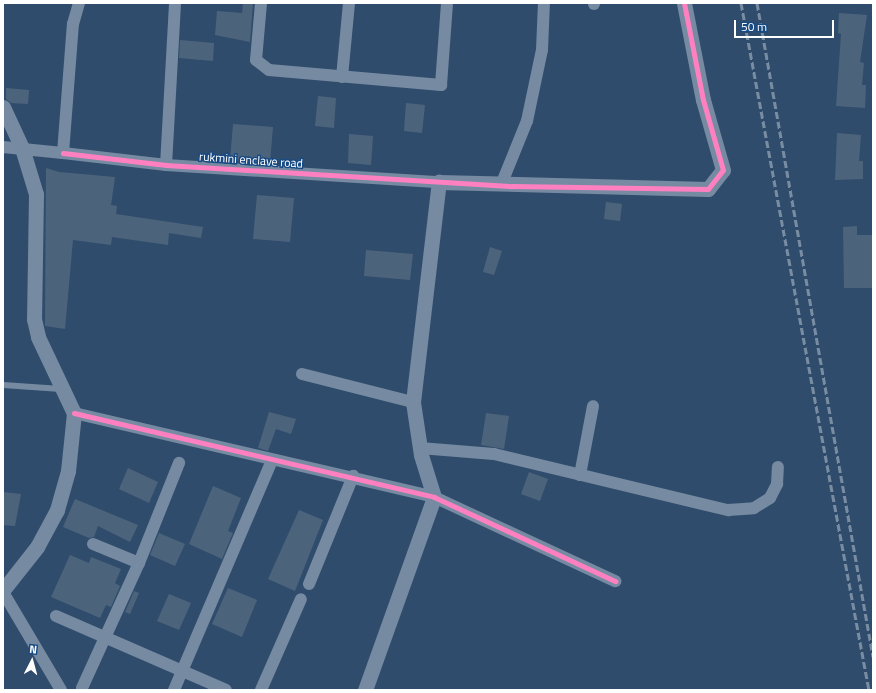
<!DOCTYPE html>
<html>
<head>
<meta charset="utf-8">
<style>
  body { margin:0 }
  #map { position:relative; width:876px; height:693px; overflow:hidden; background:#304c6c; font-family:"Titillium Web",sans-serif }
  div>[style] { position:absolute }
  .building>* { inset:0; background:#4c637c }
  .service>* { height:6px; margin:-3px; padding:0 3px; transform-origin:3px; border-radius:3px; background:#768ba2 }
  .minor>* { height:12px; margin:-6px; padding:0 6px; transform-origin:6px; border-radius:6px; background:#768ba2 }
  .tertiary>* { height:15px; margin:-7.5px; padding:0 7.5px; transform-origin:7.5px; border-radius:7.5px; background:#768ba2 }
  .rail>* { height:3px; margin-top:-1.5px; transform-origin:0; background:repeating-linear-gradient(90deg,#788ca2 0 7px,transparent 0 10px) }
  .cycleway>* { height:5px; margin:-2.5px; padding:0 2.5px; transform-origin:2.5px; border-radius:2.5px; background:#ff80c0 }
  span { translate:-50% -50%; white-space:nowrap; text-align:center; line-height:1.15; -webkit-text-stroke:3px #184b84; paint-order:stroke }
  .street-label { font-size:12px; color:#fff }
  .frame { position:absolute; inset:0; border:4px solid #fff; pointer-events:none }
  .north { position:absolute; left:12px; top:641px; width:40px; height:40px; -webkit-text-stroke:3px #184b84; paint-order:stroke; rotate:6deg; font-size:11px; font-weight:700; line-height:16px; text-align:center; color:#fff }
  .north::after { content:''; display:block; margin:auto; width:14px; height:18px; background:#fff; clip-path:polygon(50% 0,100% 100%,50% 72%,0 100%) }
  .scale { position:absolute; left:734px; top:20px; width:100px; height:18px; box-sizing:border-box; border:2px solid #fff; border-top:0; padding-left:5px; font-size:12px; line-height:14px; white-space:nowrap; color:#fff; -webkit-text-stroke:3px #184b84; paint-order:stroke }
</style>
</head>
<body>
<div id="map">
  <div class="building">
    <div style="clip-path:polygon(243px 3px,253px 3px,250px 42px,215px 35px,217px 11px,242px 13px)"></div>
    <div style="clip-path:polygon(839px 13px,867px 15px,860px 62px,864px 63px,862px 85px,866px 85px,865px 108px,836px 106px,841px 34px,838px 33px)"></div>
    <div style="clip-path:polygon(180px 40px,214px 43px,213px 61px,179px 58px)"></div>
    <div style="clip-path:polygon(6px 88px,29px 90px,28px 104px,11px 103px,6px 99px)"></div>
    <div style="clip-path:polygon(318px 96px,336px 98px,334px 128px,315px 126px)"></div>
    <div style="clip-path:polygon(406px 103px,425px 105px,422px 133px,404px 131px)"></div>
    <div style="clip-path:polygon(233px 124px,273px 127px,270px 163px,230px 160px)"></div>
    <div style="clip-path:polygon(837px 133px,861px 135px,859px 161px,863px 161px,863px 179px,835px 180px)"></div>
    <div style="clip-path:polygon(349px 134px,373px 136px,371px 165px,348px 163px)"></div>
    <div style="clip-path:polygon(46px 168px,59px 172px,115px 177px,111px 205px,117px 206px,116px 214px,203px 227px,201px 238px,169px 233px,168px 245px,112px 237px,111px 245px,73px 240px,65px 329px,45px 326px)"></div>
    <div style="clip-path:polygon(257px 195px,294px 198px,290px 242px,253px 239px)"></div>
    <div style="clip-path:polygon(606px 202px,622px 204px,620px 221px,604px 219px)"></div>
    <div style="clip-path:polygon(857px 226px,857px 235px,872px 235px,873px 288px,844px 288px,843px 227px)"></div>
    <div style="clip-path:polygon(490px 247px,502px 251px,494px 275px,483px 272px)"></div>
    <div style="clip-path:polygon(366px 250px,413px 254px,410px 280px,364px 276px)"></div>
    <div style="clip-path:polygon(269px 412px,296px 419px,291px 434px,276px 429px,268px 451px,258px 448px)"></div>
    <div style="clip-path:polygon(486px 413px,509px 416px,504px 449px,481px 445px)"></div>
    <div style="clip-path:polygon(128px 468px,158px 482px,149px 503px,119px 489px)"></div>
    <div style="clip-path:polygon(529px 472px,548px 479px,540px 501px,521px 494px)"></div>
    <div style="clip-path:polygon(213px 486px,241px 498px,228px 531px,233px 533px,222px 559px,189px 544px)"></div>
    <div style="clip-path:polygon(3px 492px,21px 494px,15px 526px,3px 525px)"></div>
    <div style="clip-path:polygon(75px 499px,138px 525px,130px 542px,98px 526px,94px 537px,89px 538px,63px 527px)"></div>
    <div style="clip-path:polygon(299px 510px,323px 520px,295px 591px,268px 579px)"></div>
    <div style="clip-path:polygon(159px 533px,185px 544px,175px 566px,150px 555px)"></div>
    <div style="clip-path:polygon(70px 555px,89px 563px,91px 557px,121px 569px,115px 583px,120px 586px,111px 607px,106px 605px,100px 618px,51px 597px)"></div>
    <div style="clip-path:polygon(228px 588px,257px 600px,242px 637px,212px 624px)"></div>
    <div style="clip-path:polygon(134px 591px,139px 593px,130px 614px,125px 612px)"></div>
    <div style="clip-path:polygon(169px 594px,191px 603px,179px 630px,157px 621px)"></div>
  </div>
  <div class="service">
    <div style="left:3px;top:385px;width:58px;rotate:3.9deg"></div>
  </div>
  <div class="minor">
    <div style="left:261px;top:3px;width:57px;rotate:95deg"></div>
    <div style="left:256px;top:60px;width:16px;rotate:38deg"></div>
    <div style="left:269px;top:70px;width:173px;rotate:5deg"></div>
    <div style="left:441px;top:85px;width:82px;rotate:-85.8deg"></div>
    <div style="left:594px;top:4px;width:1px;rotate:-90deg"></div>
    <div style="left:342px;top:77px;width:74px;rotate:-84.6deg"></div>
    <div style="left:3px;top:147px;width:60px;rotate:5.7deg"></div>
    <div style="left:63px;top:153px;width:129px;rotate:-85.6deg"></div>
    <div style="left:73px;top:24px;width:22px;rotate:-74deg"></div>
    <div style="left:63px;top:153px;width:104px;rotate:6.6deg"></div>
    <div style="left:166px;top:165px;width:274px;rotate:3.6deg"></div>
    <div style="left:166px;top:165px;width:162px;rotate:-86.8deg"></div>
    <div style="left:501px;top:185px;width:69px;rotate:-67.9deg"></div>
    <div style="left:527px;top:121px;width:73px;rotate:-78.1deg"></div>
    <div style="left:542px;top:50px;width:47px;rotate:-87.6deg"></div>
    <div style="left:302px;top:374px;width:114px;rotate:14.2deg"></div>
    <div style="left:74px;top:413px;width:370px;rotate:13.1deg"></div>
    <div style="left:434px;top:497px;width:200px;rotate:24.9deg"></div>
    <div style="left:420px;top:448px;width:74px;rotate:4.6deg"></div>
    <div style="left:494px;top:454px;width:241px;rotate:13.5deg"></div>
    <div style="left:728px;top:510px;width:26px;rotate:-4deg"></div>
    <div style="left:754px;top:508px;width:19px;rotate:-32deg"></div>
    <div style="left:770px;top:498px;width:16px;rotate:-63deg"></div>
    <div style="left:777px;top:484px;width:17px;rotate:-87deg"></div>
    <div style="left:580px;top:475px;width:70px;rotate:-79.3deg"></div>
    <div style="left:93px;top:544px;width:50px;rotate:22.4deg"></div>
    <div style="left:309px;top:584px;width:117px;rotate:-67.8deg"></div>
    <div style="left:3px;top:592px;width:114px;rotate:59.4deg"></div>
    <div style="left:56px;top:616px;width:185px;rotate:23.5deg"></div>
    <div style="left:82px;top:688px;width:137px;rotate:-65.5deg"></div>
    <div style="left:139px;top:563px;width:108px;rotate:-68.2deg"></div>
    <div style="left:174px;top:690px;width:250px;rotate:-66.9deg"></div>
    <div style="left:261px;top:690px;width:99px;rotate:-66.3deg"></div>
  </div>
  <div class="tertiary">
    <div style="left:3px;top:107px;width:45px;rotate:65.1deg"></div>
    <div style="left:22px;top:148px;width:48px;rotate:73.1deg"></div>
    <div style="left:36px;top:194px;width:125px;rotate:90.9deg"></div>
    <div style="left:34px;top:319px;width:18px;rotate:77deg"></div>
    <div style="left:38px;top:337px;width:84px;rotate:64.7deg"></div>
    <div style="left:74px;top:413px;width:58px;rotate:95.9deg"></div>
    <div style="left:68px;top:471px;width:41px;rotate:105.8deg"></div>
    <div style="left:57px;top:510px;width:42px;rotate:118.4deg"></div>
    <div style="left:37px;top:547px;width:55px;rotate:128.3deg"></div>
    <div style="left:365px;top:690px;width:205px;rotate:-70.3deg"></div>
    <div style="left:434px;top:497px;width:44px;rotate:-107.2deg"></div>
    <div style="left:421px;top:455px;width:54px;rotate:-98.6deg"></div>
    <div style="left:413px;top:402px;width:222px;rotate:-83.3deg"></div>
    <div style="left:439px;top:182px;width:269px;rotate:1.5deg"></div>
    <div style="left:708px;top:189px;width:24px;rotate:-52deg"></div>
    <div style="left:723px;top:170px;width:73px;rotate:-105.9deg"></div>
    <div style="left:703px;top:100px;width:99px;rotate:-101.1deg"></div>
  </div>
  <div class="rail">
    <div style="left:741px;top:3px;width:699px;rotate:79.45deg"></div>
    <div style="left:757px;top:3px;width:664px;rotate:79.94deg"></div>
  </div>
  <div class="cycleway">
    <div style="left:63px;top:153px;width:104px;rotate:6.6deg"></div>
    <div style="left:166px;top:165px;width:347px;rotate:3.5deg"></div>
    <div style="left:512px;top:186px;width:196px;rotate:0.9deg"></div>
    <div style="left:708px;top:189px;width:24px;rotate:-52deg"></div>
    <div style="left:723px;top:170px;width:73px;rotate:-105.9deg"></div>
    <div style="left:703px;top:100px;width:99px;rotate:-101.1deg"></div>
    <div style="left:74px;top:413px;width:370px;rotate:13.1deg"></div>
    <div style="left:434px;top:497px;width:200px;rotate:24.9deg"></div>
  </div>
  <div class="street-label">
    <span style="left:251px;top:160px;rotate:4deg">rukmini enclave road</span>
  </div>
  <div class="frame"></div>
  <div class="north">N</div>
  <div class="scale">50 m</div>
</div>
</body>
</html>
